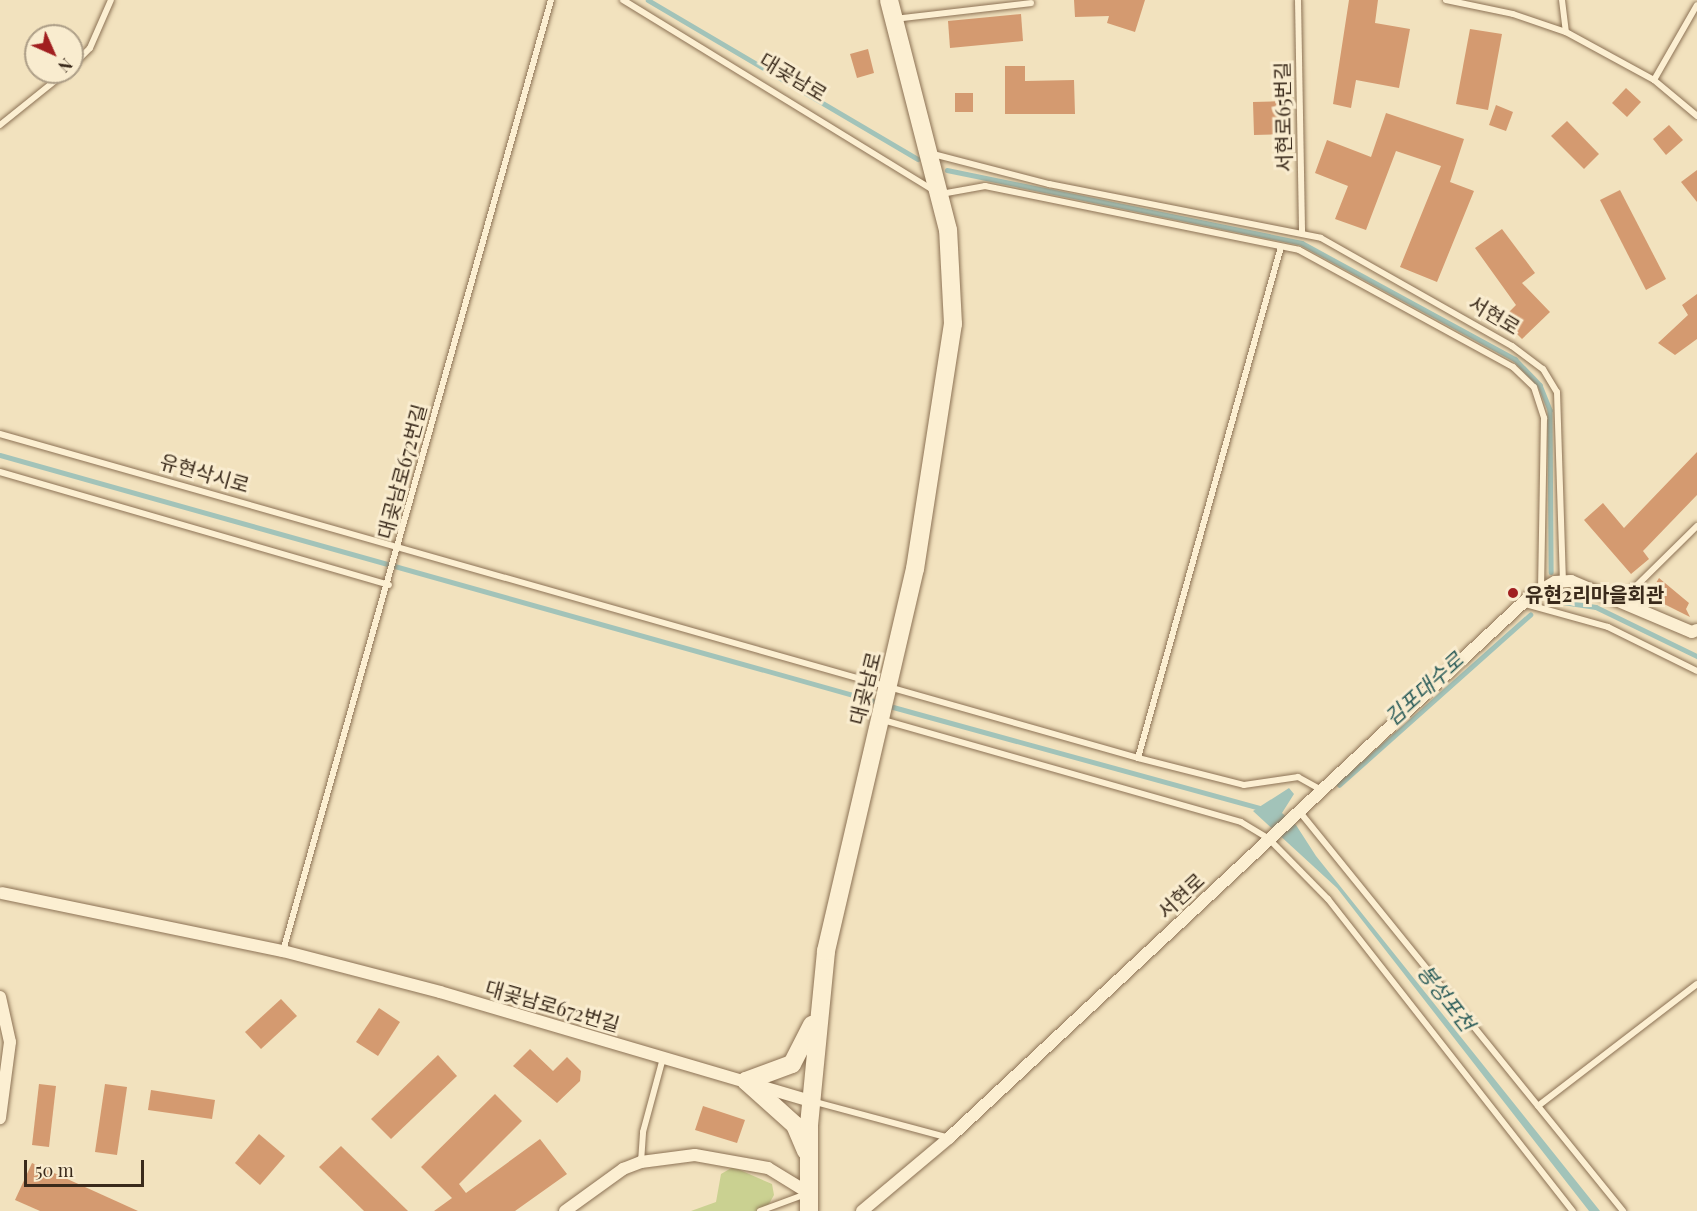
<!DOCTYPE html>
<html>
<head>
<meta charset="utf-8">
<style>
  body { margin:0 }
  #map { position:relative; width:1697px; height:1211px; overflow:hidden; background:#f2e2be; font-family:"Playfair Display","Noto Sans KR",serif }
  div>[style] { position:absolute }
  .green>* { inset:0; background:#cad191 }
  .water>* { inset:0; background:#a2c3b9 }
  .stream>* { height:4.5px; margin:-2.25px; padding:0 2.25px; transform-origin:2.25px; border-radius:2.25px; background:#a2c3b9 }
  .building>* { inset:0; background:#d49a70 }
  .roads { filter:drop-shadow(0 0 2px #8c7255) drop-shadow(0 0 2px #8c7255) }
  .lane>* { height:6px; margin:-3px; padding:0 3px; transform-origin:3px; border-radius:3px; background:#fcefd2 }
  .street>* { height:12px; margin:-6px; padding:0 6px; transform-origin:6px; border-radius:6px; background:#fcefd2 }
  .secondary>* { height:18px; margin:-9px; padding:0 9px; transform-origin:9px; border-radius:9px; background:#fcefd2 }
  .dots>* { width:16px; height:16px; translate:-50% -50%; box-sizing:border-box; border:3px solid #f9eccf; border-radius:50% }
  span { translate:-50% -50%; white-space:nowrap; text-align:center; line-height:1.15; -webkit-text-stroke:6px #f9eccf; paint-order:stroke }
  .street-label { font-size:20px; color:#3a2a1b }
  .poi-label { font-size:20px; color:#3a2a1b; font-weight:700 }
  .left { translate:0 -50%; text-align:left }
  .water-label { font-size:21px; color:#295b58; font-style:italic }
  .north { position:absolute; left:24px; top:24px; width:60px; height:60px; box-sizing:border-box; background:#f9eccf; border:2px solid #ad9e87; border-radius:50%; rotate:135deg; font-size:16px; font-weight:700; line-height:24px; text-align:center; color:#3a2a1b }
  .north::after { content:''; display:block; margin:auto; width:21px; height:27px; background:#a11f20; clip-path:polygon(50% 0,100% 100%,50% 72%,0 100%) }
  .scale { position:absolute; left:24px; top:1160px; width:120px; height:27px; box-sizing:border-box; border:3px solid #3a2a1b; border-top:0; padding-left:8px; font-size:18px; line-height:21px; white-space:nowrap; color:#3a2a1b; -webkit-text-stroke:4px #f9eccf; paint-order:stroke }
</style>
</head>
<body>
<div id="map">
  <div class="green">
    <div style="clip-path:polygon(733px 1167px,772px 1184px,774px 1195px,765px 1211px,691px 1211px,716px 1202px,721px 1174px)"></div>
  </div>
  <div class="water">
    <div style="clip-path:polygon(1289px 788px,1294px 794px,1282px 813px,1296px 825px,1316px 856px,1600px 1211px,1589px 1211px,1337px 888px,1253px 811px)"></div>
  </div>
  <div class="stream">
    <div style="left:648px;top:0;width:313px;rotate:30.5deg"></div>
    <div style="left:947px;top:170px;width:362px;rotate:11.6deg"></div>
    <div style="left:1302px;top:243px;width:243px;rotate:28.6deg"></div>
    <div style="left:1515px;top:359px;width:36px;rotate:46deg"></div>
    <div style="left:1540px;top:385px;width:27px;rotate:68deg"></div>
    <div style="left:1550px;top:410px;width:162px;rotate:89.6deg"></div>
    <div style="left:0;top:455px;width:912px;rotate:15.71deg"></div>
    <div style="left:1555px;top:594px;width:7px;rotate:82deg"></div>
    <div style="left:1556px;top:601px;width:40px;rotate:8.5deg"></div>
    <div style="left:1596px;top:607px;width:112px;rotate:25.9deg"></div>
    <div style="left:886px;top:705px;width:388px;rotate:15.4deg"></div>
    <div style="left:1339px;top:785px;width:256px;rotate:-41.7deg"></div>
  </div>
  <div class="building">
    <div style="clip-path:polygon(1074px 0,1145px 0,1135px 32px,1107px 23px,1109px 16px,1075px 17px)"></div>
    <div style="clip-path:polygon(1349px 0,1378px 0,1375px 23px,1410px 29px,1399px 88px,1356px 80px,1351px 108px,1333px 104px)"></div>
    <div style="clip-path:polygon(1021px 14px,1023px 41px,950px 48px,948px 21px)"></div>
    <div style="clip-path:polygon(1470px 29px,1502px 34px,1488px 110px,1456px 104px)"></div>
    <div style="clip-path:polygon(868px 49px,874px 73px,857px 78px,850px 54px)"></div>
    <div style="clip-path:polygon(1005px 66px,1025px 66px,1025px 81px,1074px 80px,1075px 114px,1005px 114px)"></div>
    <div style="clip-path:polygon(1626px 88px,1641px 102px,1627px 117px,1612px 103px)"></div>
    <div style="clip-path:polygon(955px 93px,973px 93px,973px 112px,955px 112px)"></div>
    <div style="clip-path:polygon(1285px 101px,1286px 134px,1254px 135px,1253px 102px)"></div>
    <div style="clip-path:polygon(1496px 105px,1513px 112px,1506px 131px,1489px 125px)"></div>
    <div style="clip-path:polygon(1386px 113px,1464px 139px,1450px 182px,1474px 191px,1437px 282px,1400px 267px,1441px 166px,1396px 151px,1366px 230px,1335px 219px,1348px 186px,1315px 173px,1327px 140px,1371px 157px)"></div>
    <div style="clip-path:polygon(1567px 121px,1599px 154px,1584px 169px,1551px 136px)"></div>
    <div style="clip-path:polygon(1669px 125px,1683px 140px,1666px 155px,1653px 139px)"></div>
    <div style="clip-path:polygon(1697px 170px,1697px 202px,1681px 182px)"></div>
    <div style="clip-path:polygon(1620px 190px,1666px 279px,1646px 290px,1600px 200px)"></div>
    <div style="clip-path:polygon(1502px 229px,1535px 273px,1522px 283px,1550px 312px,1522px 339px,1502px 319px,1516px 305px,1475px 248px)"></div>
    <div style="clip-path:polygon(1697px 294px,1697px 339px,1675px 355px,1658px 343px,1688px 315px,1682px 305px)"></div>
    <div style="clip-path:polygon(1697px 452px,1697px 495px,1643px 551px,1649px 559px,1631px 574px,1584px 520px,1603px 503px,1624px 528px)"></div>
    <div style="clip-path:polygon(1659px 578px,1689px 603px,1686px 609px,1690px 617px,1648px 596px)"></div>
    <div style="clip-path:polygon(281px 999px,297px 1016px,261px 1049px,245px 1032px)"></div>
    <div style="clip-path:polygon(379px 1008px,400px 1022px,378px 1056px,356px 1042px)"></div>
    <div style="clip-path:polygon(530px 1049px,553px 1071px,567px 1057px,581px 1071px,580px 1081px,557px 1103px,513px 1066px)"></div>
    <div style="clip-path:polygon(438px 1055px,457px 1076px,391px 1139px,371px 1119px)"></div>
    <div style="clip-path:polygon(39px 1084px,56px 1086px,49px 1147px,32px 1145px)"></div>
    <div style="clip-path:polygon(105px 1084px,127px 1087px,117px 1155px,95px 1152px)"></div>
    <div style="clip-path:polygon(151px 1090px,215px 1100px,212px 1119px,148px 1110px)"></div>
    <div style="clip-path:polygon(495px 1094px,522px 1121px,459px 1184px,466px 1193px,540px 1139px,567px 1174px,515px 1211px,434px 1211px,452px 1198px,421px 1167px)"></div>
    <div style="clip-path:polygon(703px 1106px,745px 1120px,737px 1143px,695px 1130px)"></div>
    <div style="clip-path:polygon(259px 1134px,285px 1156px,260px 1185px,235px 1163px)"></div>
    <div style="clip-path:polygon(341px 1146px,408px 1211px,364px 1211px,319px 1167px)"></div>
    <div style="clip-path:polygon(32px 1163px,138px 1211px,40px 1211px,15px 1200px)"></div>
  </div>
  <div class="roads">
    <div class="lane">
      <div style="left:623px;top:0;width:362px;rotate:31.5deg"></div>
      <div style="left:1298px;top:0;width:233px;rotate:89deg"></div>
      <div style="left:1446px;top:0;width:68px;rotate:11.8deg"></div>
      <div style="left:1513px;top:14px;width:56px;rotate:18.8deg"></div>
      <div style="left:1566px;top:32px;width:100px;rotate:28.6deg"></div>
      <div style="left:1654px;top:80px;width:56px;rotate:39.9deg"></div>
      <div style="left:1562px;top:0;width:32px;rotate:83deg"></div>
      <div style="left:895px;top:19px;width:137px;rotate:-6.7deg"></div>
      <div style="left:72px;top:66px;width:25px;rotate:-45deg"></div>
      <div style="left:90px;top:48px;width:52px;rotate:-66.4deg"></div>
      <div style="left:1654px;top:80px;width:86px;rotate:-60.2deg"></div>
      <div style="left:0;top:125px;width:85px;rotate:-38.8deg"></div>
      <div style="left:933px;top:154px;width:120px;rotate:14.5deg"></div>
      <div style="left:1049px;top:184px;width:277px;rotate:11.2deg"></div>
      <div style="left:1321px;top:238px;width:219px;rotate:29.5deg"></div>
      <div style="left:1512px;top:346px;width:39px;rotate:37deg"></div>
      <div style="left:1543px;top:369px;width:27px;rotate:59deg"></div>
      <div style="left:1557px;top:392px;width:189px;rotate:88.2deg"></div>
      <div style="left:941px;top:194px;width:45px;rotate:-10.3deg"></div>
      <div style="left:985px;top:186px;width:320px;rotate:11.5deg"></div>
      <div style="left:1299px;top:250px;width:244px;rotate:28.7deg"></div>
      <div style="left:1513px;top:367px;width:29px;rotate:44deg"></div>
      <div style="left:1534px;top:387px;width:33px;rotate:72deg"></div>
      <div style="left:1544px;top:418px;width:172px;rotate:91deg"></div>
      <div style="left:0;top:434px;width:1183px;rotate:15.89deg"></div>
      <div style="left:1138px;top:758px;width:109px;rotate:14.3deg"></div>
      <div style="left:1244px;top:785px;width:55px;rotate:-8.4deg"></div>
      <div style="left:1298px;top:777px;width:26px;rotate:29deg"></div>
      <div style="left:0;top:472px;width:405px;rotate:16.2deg"></div>
      <div style="left:1621px;top:601px;width:107px;rotate:-44.6deg"></div>
      <div style="left:1522px;top:603px;width:89px;rotate:15.6deg"></div>
      <div style="left:1608px;top:627px;width:99px;rotate:26.3deg"></div>
      <div style="left:883px;top:720px;width:372px;rotate:15.9deg"></div>
      <div style="left:1241px;top:822px;width:33px;rotate:31deg"></div>
      <div style="left:1269px;top:839px;width:84px;rotate:45.5deg"></div>
      <div style="left:1328px;top:899px;width:397px;rotate:51.9deg"></div>
      <div style="left:1138px;top:758px;width:531px;rotate:-74.37deg"></div>
      <div style="left:1299px;top:811px;width:515px;rotate:50.99deg"></div>
      <div style="left:283px;top:951px;width:988px;rotate:-74.26deg"></div>
      <div style="left:815px;top:1102px;width:139px;rotate:15deg"></div>
      <div style="left:1538px;top:1106px;width:200px;rotate:-37.5deg"></div>
      <div style="left:641px;top:1162px;width:30px;rotate:-86deg"></div>
      <div style="left:643px;top:1132px;width:77px;rotate:-74.9deg"></div>
      <div style="left:760px;top:1211px;width:49px;rotate:-20.3deg"></div>
    </div>
    <div class="street">
      <div style="left:2px;top:893px;width:287px;rotate:11.7deg"></div>
      <div style="left:283px;top:951px;width:162px;rotate:14.6deg"></div>
      <div style="left:440px;top:992px;width:387px;rotate:16.4deg"></div>
      <div style="left:0;top:997px;width:46px;rotate:77.5deg"></div>
      <div style="left:10px;top:1042px;width:77px;rotate:97.5deg"></div>
      <div style="left:565px;top:1211px;width:72px;rotate:-35.9deg"></div>
      <div style="left:623px;top:1169px;width:19px;rotate:-21deg"></div>
      <div style="left:641px;top:1162px;width:54px;rotate:-7.4deg"></div>
      <div style="left:695px;top:1155px;width:74px;rotate:10.1deg"></div>
      <div style="left:768px;top:1168px;width:48px;rotate:31.4deg"></div>
      <div style="left:862px;top:1211px;width:114px;rotate:-40deg"></div>
      <div style="left:949px;top:1138px;width:792px;rotate:-43deg"></div>
      <div style="left:1528px;top:598px;width:31px;rotate:-31deg"></div>
      <div style="left:1555px;top:582px;width:16px;rotate:-4deg"></div>
      <div style="left:1571px;top:581px;width:131px;rotate:22.9deg"></div>
      <div style="left:1692px;top:632px;width:5px;rotate:-22deg"></div>
    </div>
    <div class="secondary">
      <div style="left:746px;top:1081px;width:49px;rotate:-20.3deg"></div>
      <div style="left:792px;top:1064px;width:44px;rotate:-62.9deg"></div>
      <div style="left:746px;top:1081px;width:66px;rotate:41.9deg"></div>
      <div style="left:795px;top:1125px;width:28px;rotate:67deg"></div>
      <div style="left:809px;top:1211px;width:86px;rotate:-90deg"></div>
      <div style="left:809px;top:1125px;width:175px;rotate:-84.4deg"></div>
      <div style="left:826px;top:951px;width:392px;rotate:-76.9deg"></div>
      <div style="left:915px;top:569px;width:248px;rotate:-81.2deg"></div>
      <div style="left:953px;top:324px;width:94px;rotate:-93deg"></div>
      <div style="left:948px;top:230px;width:237px;rotate:-104.4deg"></div>
    </div>
  </div>
  <div class="dots">
    <div style="left:1513px;top:593px;background:#a11f20"></div>
  </div>
  <div class="street-label">
    <span style="left:794px;top:76px;rotate:31deg">대곶남로</span>
    <span style="left:1282px;top:117px;rotate:-91deg">서현로65번길</span>
    <span style="left:1495px;top:314px;rotate:31deg">서현로</span>
    <span style="left:401px;top:471px;rotate:-75deg">대곶남로672번길</span>
    <span style="left:205px;top:472px;rotate:16deg">유현삭시로</span>
    <span style="left:864px;top:688px;rotate:-76deg">대곶남로</span>
    <span style="left:1180px;top:895px;rotate:-43deg">서현로</span>
    <span style="left:553px;top:1005px;rotate:16deg">대곶남로672번길</span>
  </div>
  <div class="poi-label">
    <span class="left" style="left:1525px;top:593px">유현2리마을회관</span>
  </div>
  <div class="water-label">
    <span style="left:1423px;top:688px;rotate:-42deg">김포대수로</span>
    <span style="left:1447px;top:997px;rotate:52deg">봉성포천</span>
  </div>
  <div class="north">N</div>
  <div class="scale">50 m</div>
</div>
</body>
</html>
